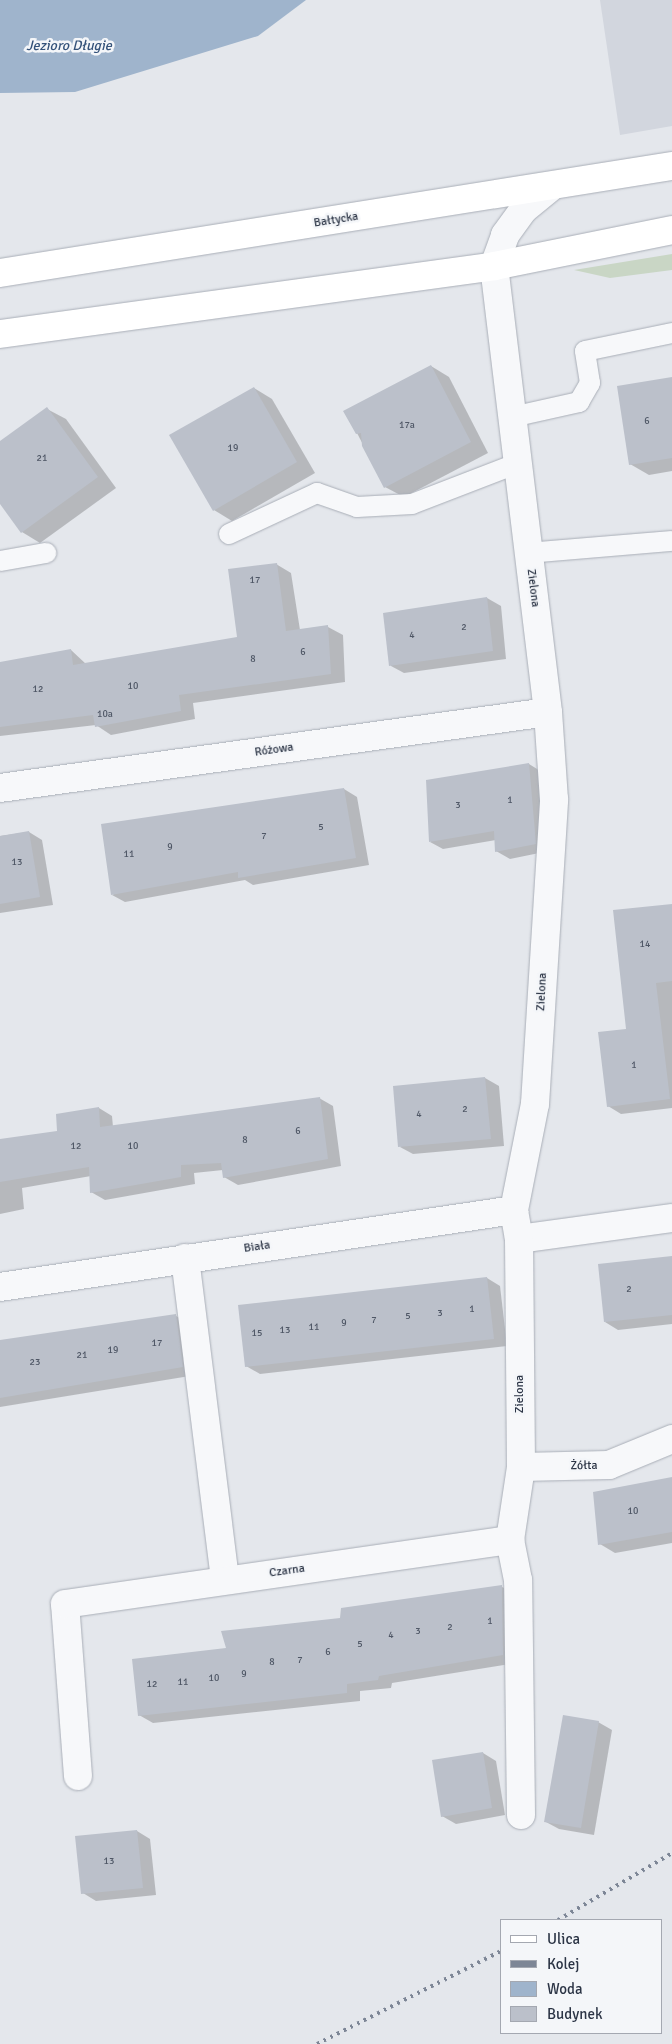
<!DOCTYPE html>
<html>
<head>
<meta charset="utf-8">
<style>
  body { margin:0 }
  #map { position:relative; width:672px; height:2044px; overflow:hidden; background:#e4e7ec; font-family:Signika,sans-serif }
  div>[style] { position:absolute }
  .built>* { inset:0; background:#d2d6de }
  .green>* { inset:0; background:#c9d6c5 }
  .water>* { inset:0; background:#9fb4cc }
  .shadow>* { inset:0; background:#0003 }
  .building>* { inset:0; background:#bbc0ca }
  .roads { filter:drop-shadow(0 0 1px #a9aeb7) drop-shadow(0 0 1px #a9aeb7) }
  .service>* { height:20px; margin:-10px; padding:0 10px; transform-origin:10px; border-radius:10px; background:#f7f8fa }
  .minor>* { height:28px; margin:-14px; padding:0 14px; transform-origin:14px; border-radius:14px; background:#f7f8fa }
  .secondary>* { height:28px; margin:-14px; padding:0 14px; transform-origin:14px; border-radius:14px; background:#fff }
  .rail>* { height:4px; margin-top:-2px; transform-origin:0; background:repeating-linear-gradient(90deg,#7d8696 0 2.5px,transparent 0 7.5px) }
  span { translate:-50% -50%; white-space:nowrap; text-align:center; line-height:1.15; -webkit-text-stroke:5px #f4f6f9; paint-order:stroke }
  .number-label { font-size:10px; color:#4f5766 }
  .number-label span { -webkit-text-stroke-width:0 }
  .street-label { font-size:12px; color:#2b3445 }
  .water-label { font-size:14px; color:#34527a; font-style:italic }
  .legend { position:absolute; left:500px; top:1919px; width:162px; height:115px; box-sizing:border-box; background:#f4f6f9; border:1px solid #a4a8b1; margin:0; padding:6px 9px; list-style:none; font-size:15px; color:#2b3445 }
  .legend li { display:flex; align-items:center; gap:10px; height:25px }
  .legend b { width:25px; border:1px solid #a4a8b1 }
</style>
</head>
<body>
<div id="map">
  <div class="built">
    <div style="clip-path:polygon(600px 0,672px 0,672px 126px,620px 135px)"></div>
  </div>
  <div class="green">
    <div style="clip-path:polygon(672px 254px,672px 270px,610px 278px,574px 270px)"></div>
  </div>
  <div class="water">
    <div style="clip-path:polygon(0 0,306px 0,258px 36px,75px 92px,0 93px)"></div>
  </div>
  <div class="shadow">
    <div style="clip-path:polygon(431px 366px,449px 377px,488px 453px,404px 497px,385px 487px,357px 433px)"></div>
    <div style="clip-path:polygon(672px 378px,672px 471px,649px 475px,630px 464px)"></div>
    <div style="clip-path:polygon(254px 388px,272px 399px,315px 473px,232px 521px,214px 510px)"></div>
    <div style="clip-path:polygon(47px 409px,66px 419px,116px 488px,40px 543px,22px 532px,0 502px,0 443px)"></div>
    <div style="clip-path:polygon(276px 564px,291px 573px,300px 630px,328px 627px,343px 635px,345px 682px,193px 703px,195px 719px,111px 735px,96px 725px,0 736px,0 663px,71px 650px,86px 664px,239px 638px)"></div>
    <div style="clip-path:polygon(487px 598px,501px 606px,506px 659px,404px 673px,391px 666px,386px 614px)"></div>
    <div style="clip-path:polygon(529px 764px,542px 772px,549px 851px,510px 859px,496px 851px,496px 840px,443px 849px,430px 842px)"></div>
    <div style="clip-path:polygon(344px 789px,357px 797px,369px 865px,253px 885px,245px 880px,125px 902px,112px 895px)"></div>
    <div style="clip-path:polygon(29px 832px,42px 840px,53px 905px,0 913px,0 836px)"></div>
    <div style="clip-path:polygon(672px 905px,672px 1108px,621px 1114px,608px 1106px,627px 1030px)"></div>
    <div style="clip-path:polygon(485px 1078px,499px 1086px,504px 1146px,413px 1154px,400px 1147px)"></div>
    <div style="clip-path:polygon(319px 1098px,333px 1106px,341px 1166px,238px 1185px,224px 1177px,223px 1170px,194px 1173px,195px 1184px,105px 1200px,91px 1192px,91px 1176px,22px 1188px,24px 1209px,0 1214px,0 1140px,58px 1132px,99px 1108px,112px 1116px,113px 1127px)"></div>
    <div style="clip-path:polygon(672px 1257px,672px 1324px,618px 1330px,605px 1322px)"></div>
    <div style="clip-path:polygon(487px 1278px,500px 1286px,507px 1346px,260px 1374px,246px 1366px)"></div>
    <div style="clip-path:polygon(176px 1316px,190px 1324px,196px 1375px,0 1407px,0 1341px)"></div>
    <div style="clip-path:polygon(672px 1481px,672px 1543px,615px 1553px,600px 1544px)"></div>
    <div style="clip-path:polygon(502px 1587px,516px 1594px,516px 1663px,392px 1683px,391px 1688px,360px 1691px,360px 1701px,153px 1723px,139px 1715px,228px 1649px,341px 1619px,342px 1609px)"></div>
    <div style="clip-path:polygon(598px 1722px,612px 1730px,594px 1835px,559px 1829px,546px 1822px)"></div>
    <div style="clip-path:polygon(483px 1753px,496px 1761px,505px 1815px,456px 1824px,442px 1816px)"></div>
    <div style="clip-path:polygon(137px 1831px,150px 1839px,156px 1895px,96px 1901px,83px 1893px)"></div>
  </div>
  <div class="building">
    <div style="clip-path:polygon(431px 365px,471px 442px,384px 488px,362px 446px,361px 433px,356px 434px,343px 411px)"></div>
    <div style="clip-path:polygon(672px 377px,672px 458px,629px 465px,617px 386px)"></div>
    <div style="clip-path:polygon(254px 387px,297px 462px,213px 511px,169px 435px)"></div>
    <div style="clip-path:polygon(47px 407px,98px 477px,21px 533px,0 504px,0 441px)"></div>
    <div style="clip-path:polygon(277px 563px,286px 631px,328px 625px,331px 674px,179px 695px,181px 711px,95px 727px,93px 715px,0 727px,0 662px,71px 649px,73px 665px,237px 637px,228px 569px)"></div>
    <div style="clip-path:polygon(487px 597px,493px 651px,389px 666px,383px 613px)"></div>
    <div style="clip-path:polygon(529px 763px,536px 844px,495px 852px,494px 831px,429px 842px,426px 780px)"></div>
    <div style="clip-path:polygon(344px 788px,356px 858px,238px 878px,238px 872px,111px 895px,101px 824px)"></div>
    <div style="clip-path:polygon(29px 831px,40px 897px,0 904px,0 836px)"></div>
    <div style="clip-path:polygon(672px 904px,672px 981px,656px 983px,670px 1099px,607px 1107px,598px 1032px,626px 1029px,613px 910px)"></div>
    <div style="clip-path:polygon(485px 1077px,491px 1139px,398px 1147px,393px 1086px)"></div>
    <div style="clip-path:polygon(320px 1097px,328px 1159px,223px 1178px,221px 1163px,181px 1165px,181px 1177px,90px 1193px,89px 1167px,0 1182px,0 1139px,57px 1131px,56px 1114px,99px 1107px,100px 1127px)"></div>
    <div style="clip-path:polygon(672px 1256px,672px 1315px,604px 1322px,598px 1264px)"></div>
    <div style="clip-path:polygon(487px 1277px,494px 1339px,245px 1367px,238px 1305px)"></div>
    <div style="clip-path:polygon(176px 1314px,183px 1367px,0 1398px,0 1340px)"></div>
    <div style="clip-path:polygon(672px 1477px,672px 1532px,598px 1545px,593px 1492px)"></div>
    <div style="clip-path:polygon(502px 1585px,503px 1655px,379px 1676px,378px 1680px,347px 1684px,347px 1693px,138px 1716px,132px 1659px,226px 1648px,221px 1631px,340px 1618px,341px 1608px)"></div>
    <div style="clip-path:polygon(563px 1715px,599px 1721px,581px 1828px,544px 1822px)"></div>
    <div style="clip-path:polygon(483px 1752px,492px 1808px,441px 1817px,432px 1760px)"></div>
    <div style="clip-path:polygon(137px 1830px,143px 1888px,81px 1894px,75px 1836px)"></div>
  </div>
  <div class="roads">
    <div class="service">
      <div style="left:512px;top:417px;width:69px;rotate:-12.6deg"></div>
      <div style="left:579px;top:402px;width:22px;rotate:-60deg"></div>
      <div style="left:590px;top:383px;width:32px;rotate:-99deg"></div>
      <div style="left:585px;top:351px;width:89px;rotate:-11.7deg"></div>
      <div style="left:229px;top:534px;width:97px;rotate:-25deg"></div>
      <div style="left:317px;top:493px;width:42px;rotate:19.3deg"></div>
      <div style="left:357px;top:507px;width:55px;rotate:-3.1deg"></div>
      <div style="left:412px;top:504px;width:114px;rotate:-21.1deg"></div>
      <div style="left:528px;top:553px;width:144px;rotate:-4.8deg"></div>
      <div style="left:0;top:561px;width:47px;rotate:-9.9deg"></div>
    </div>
    <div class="minor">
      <div style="left:0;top:788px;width:553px;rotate:-7.9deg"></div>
      <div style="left:519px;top:1239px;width:154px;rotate:-7.8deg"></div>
      <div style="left:185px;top:1258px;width:324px;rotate:82.9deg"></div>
      <div style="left:0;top:1287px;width:520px;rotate:-8.52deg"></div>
      <div style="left:521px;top:1467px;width:88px;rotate:-1.3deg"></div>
      <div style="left:609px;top:1465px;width:68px;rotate:-22.4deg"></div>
      <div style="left:78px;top:1776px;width:172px;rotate:-94.3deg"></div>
      <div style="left:65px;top:1604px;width:450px;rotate:-8.2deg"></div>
      <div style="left:521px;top:1815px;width:235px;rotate:-90.7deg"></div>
      <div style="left:518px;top:1580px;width:41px;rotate:-101.3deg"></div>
      <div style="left:510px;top:1540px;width:74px;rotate:-81.4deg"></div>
      <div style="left:521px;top:1467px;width:228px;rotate:-90.5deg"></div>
      <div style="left:519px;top:1239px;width:29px;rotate:-100deg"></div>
      <div style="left:514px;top:1210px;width:108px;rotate:-78.8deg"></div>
      <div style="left:535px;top:1104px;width:305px;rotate:-86.4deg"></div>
      <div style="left:554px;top:800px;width:88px;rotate:-93.9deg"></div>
      <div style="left:548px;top:712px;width:449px;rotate:-96.9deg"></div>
      <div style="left:494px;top:266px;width:33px;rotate:-70deg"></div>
      <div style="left:505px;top:235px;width:32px;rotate:-54deg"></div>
      <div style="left:524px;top:209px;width:33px;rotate:-39deg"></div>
    </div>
    <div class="secondary">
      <div style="left:0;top:273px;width:680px;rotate:-9.05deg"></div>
      <div style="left:0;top:334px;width:499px;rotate:-7.8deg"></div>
      <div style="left:494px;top:266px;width:182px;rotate:-11.4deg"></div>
    </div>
  </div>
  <div class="rail">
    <div style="left:558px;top:1920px;width:132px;rotate:-30.4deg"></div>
    <div style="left:317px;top:2044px;width:206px;rotate:-26.8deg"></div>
  </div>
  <div class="number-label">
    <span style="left:647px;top:422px">6</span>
    <span style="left:407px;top:426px">17a</span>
    <span style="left:233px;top:449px">19</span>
    <span style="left:42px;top:459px">21</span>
    <span style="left:255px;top:581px">17</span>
    <span style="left:464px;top:628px">2</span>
    <span style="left:412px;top:636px">4</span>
    <span style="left:303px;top:653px">6</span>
    <span style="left:253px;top:660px">8</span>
    <span style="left:133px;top:687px">10</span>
    <span style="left:38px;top:690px">12</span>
    <span style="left:105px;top:715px">10a</span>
    <span style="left:510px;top:801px">1</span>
    <span style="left:458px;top:806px">3</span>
    <span style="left:321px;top:828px">5</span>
    <span style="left:264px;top:837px">7</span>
    <span style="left:170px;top:848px">9</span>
    <span style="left:129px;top:855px">11</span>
    <span style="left:17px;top:863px">13</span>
    <span style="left:645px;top:945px">14</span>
    <span style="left:634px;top:1066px">1</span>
    <span style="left:465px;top:1110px">2</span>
    <span style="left:419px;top:1115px">4</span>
    <span style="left:298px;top:1132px">6</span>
    <span style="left:245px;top:1141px">8</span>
    <span style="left:76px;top:1147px">12</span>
    <span style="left:133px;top:1147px">10</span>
    <span style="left:629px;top:1290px">2</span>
    <span style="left:472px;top:1310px">1</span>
    <span style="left:440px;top:1314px">3</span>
    <span style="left:408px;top:1317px">5</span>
    <span style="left:374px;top:1321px">7</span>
    <span style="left:344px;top:1324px">9</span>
    <span style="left:314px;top:1328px">11</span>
    <span style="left:285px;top:1331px">13</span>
    <span style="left:257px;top:1334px">15</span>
    <span style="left:157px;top:1344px">17</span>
    <span style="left:113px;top:1351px">19</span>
    <span style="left:82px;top:1356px">21</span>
    <span style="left:35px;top:1363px">23</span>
    <span style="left:633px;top:1512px">10</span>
    <span style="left:490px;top:1622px">1</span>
    <span style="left:450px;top:1628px">2</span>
    <span style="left:418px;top:1632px">3</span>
    <span style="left:391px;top:1636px">4</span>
    <span style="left:360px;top:1645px">5</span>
    <span style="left:328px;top:1653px">6</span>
    <span style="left:300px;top:1661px">7</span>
    <span style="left:272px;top:1663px">8</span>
    <span style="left:244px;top:1675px">9</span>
    <span style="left:214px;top:1679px">10</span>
    <span style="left:183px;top:1683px">11</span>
    <span style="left:152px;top:1685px">12</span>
    <span style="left:109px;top:1862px">13</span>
  </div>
  <div class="street-label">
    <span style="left:336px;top:220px;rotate:-9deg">Bałtycka</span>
    <span style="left:533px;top:588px;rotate:83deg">Zielona</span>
    <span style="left:274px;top:750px;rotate:-8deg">Różowa</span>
    <span style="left:542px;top:992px;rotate:-87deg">Zielona</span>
    <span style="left:257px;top:1247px;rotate:-8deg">Biała</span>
    <span style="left:520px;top:1394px;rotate:-90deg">Zielona</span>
    <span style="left:584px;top:1466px;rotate:-1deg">Żółta</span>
    <span style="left:287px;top:1571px;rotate:-8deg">Czarna</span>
  </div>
  <div class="water-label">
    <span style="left:69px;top:46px">Jezioro Długie</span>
  </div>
  <ul class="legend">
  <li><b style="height:6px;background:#fff"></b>Ulica</li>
  <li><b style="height:6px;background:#7d8696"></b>Kolej</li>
  <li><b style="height:14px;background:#9fb4cc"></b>Woda</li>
  <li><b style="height:14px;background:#bbc0ca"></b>Budynek</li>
  </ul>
</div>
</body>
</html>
